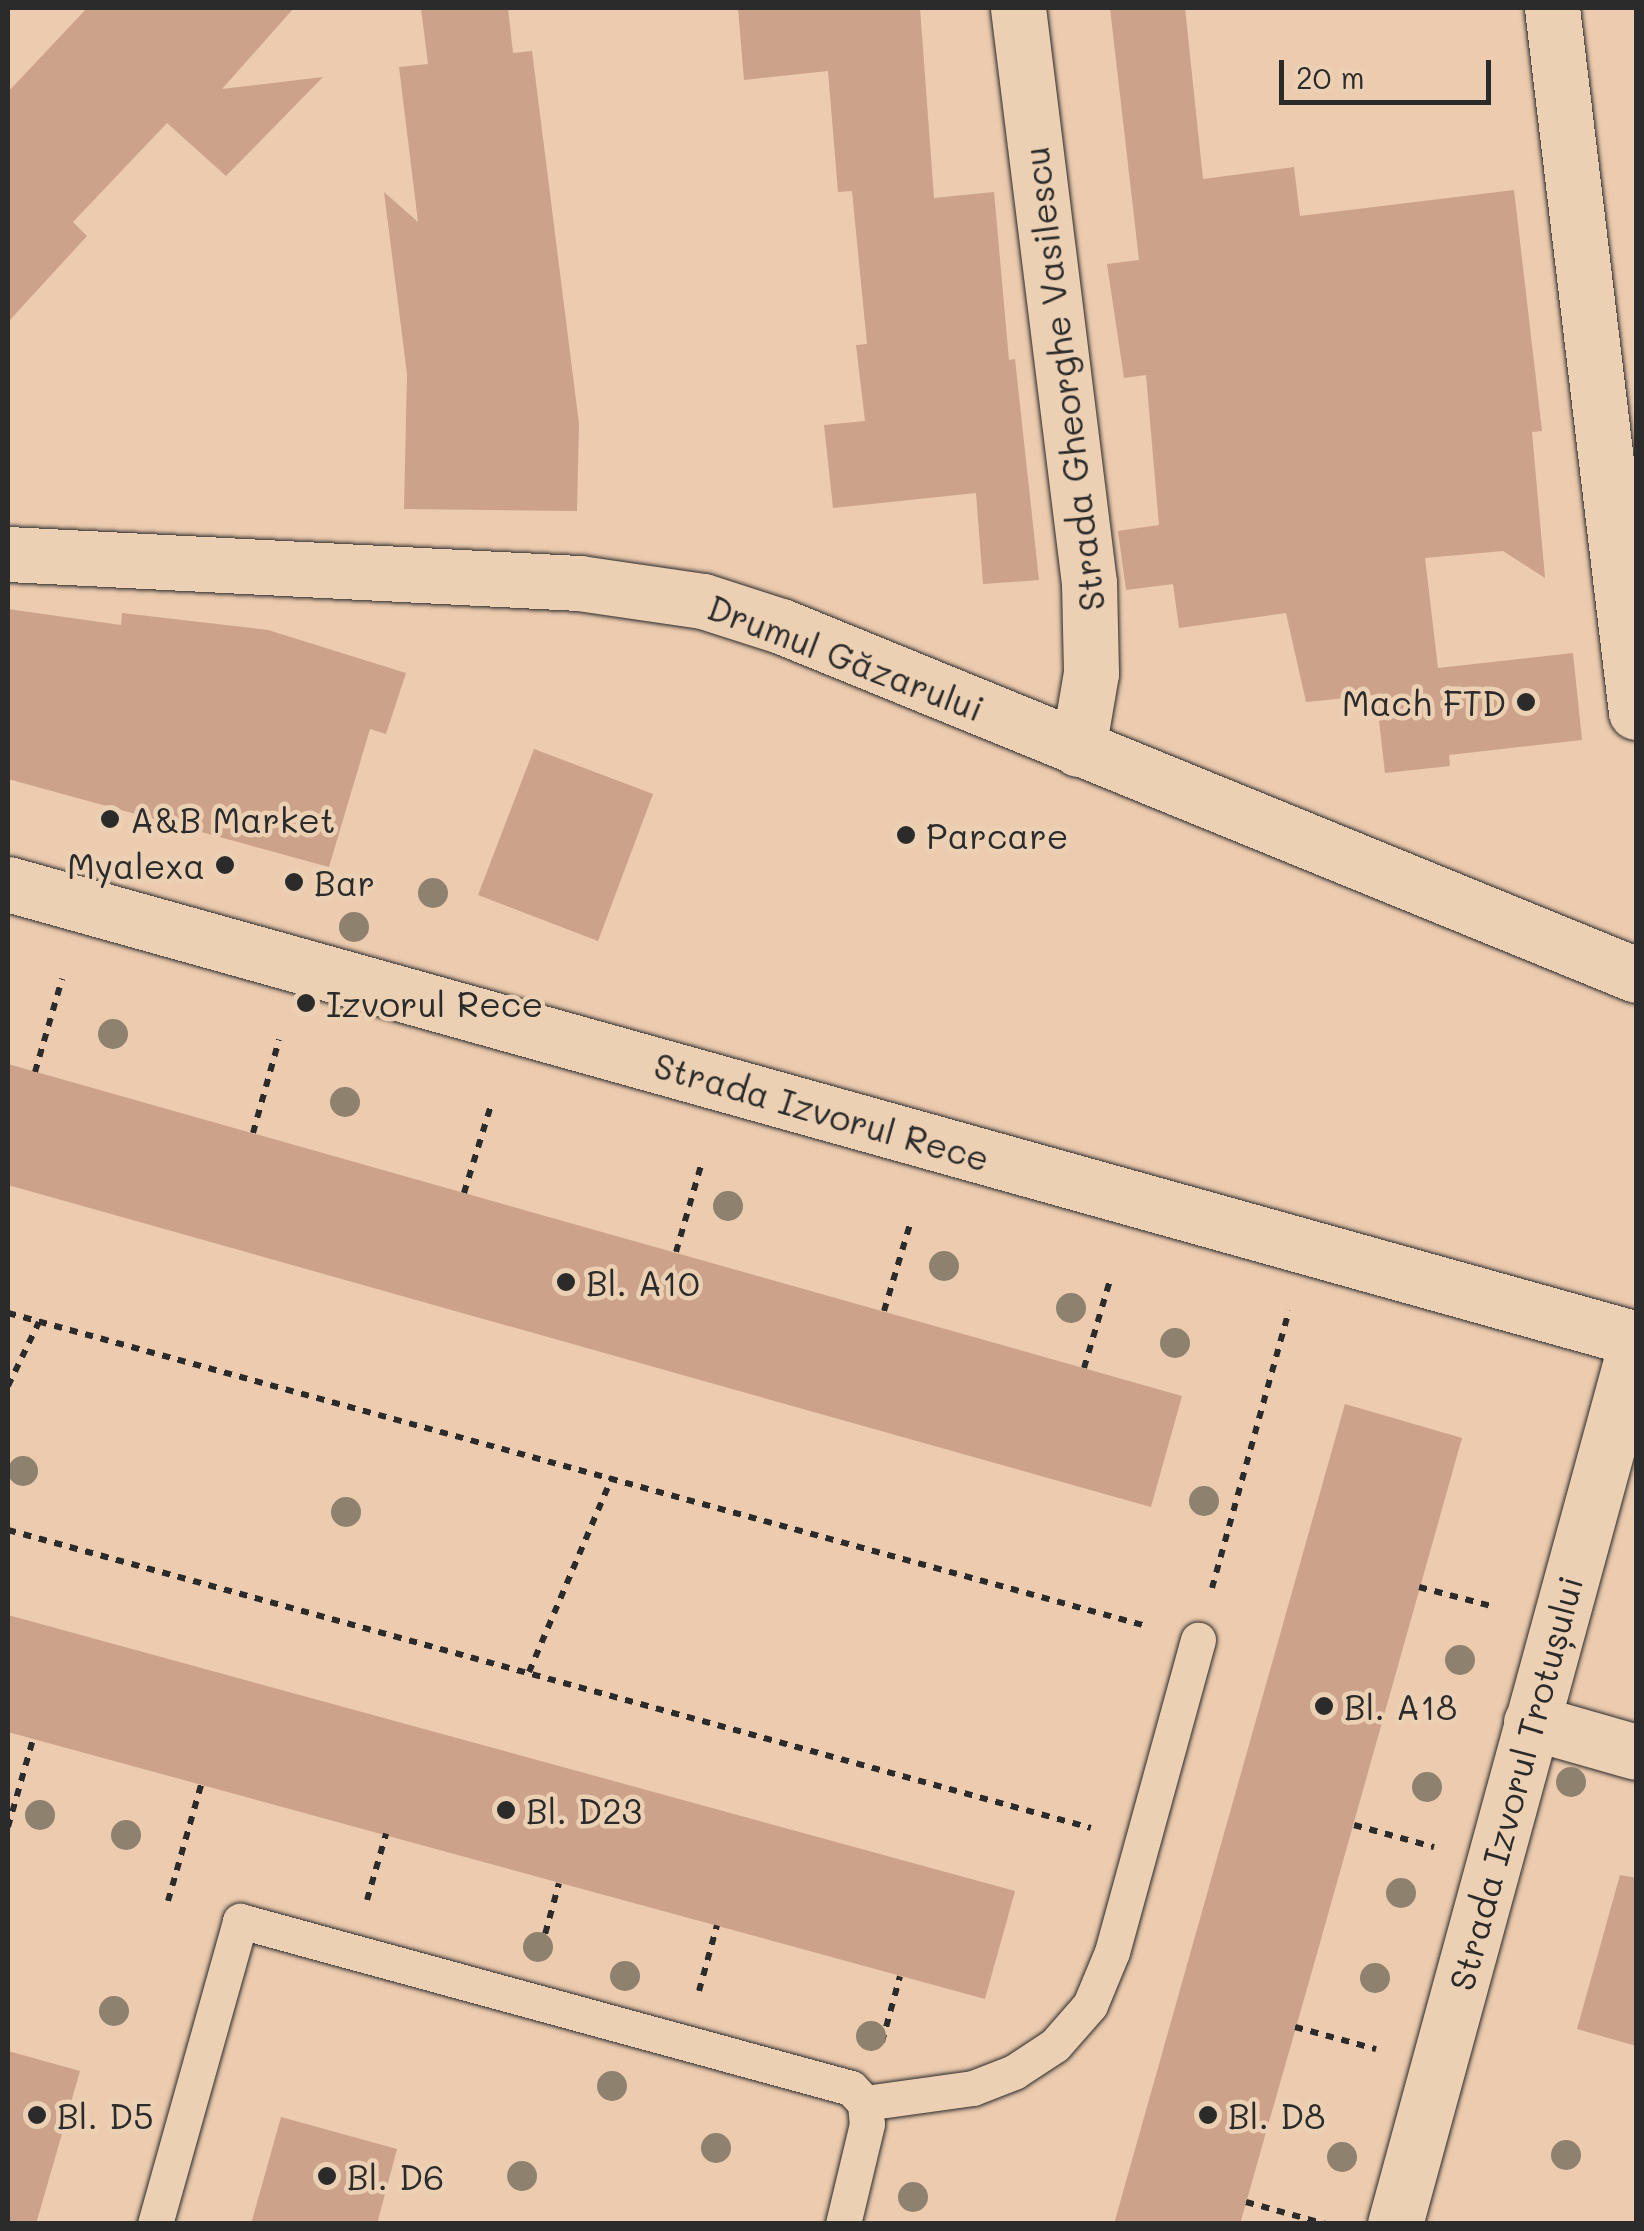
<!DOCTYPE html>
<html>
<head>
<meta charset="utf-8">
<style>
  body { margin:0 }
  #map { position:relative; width:1644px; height:2231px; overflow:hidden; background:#eccbae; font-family:Mali,sans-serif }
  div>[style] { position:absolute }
  .building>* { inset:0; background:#cca28a }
  .path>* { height:6px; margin-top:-3px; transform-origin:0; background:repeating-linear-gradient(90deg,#2b2b2b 0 8px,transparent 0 16px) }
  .roads { filter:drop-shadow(0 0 2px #2b2b2b) drop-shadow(0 0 2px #2b2b2b) }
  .lane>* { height:35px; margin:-17.5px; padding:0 17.5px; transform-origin:17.5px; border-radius:17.5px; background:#ecd0b3 }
  .street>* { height:55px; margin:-27.5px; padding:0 27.5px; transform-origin:27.5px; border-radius:27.5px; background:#ecd0b3 }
  .secondary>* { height:55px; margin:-27.5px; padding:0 27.5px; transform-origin:27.5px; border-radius:27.5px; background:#ecd0b3 }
  .trees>* { width:30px; height:30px; margin:-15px; border-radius:50%; background:#8e816e }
  .dots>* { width:28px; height:28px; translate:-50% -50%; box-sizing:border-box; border:5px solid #ecd0b3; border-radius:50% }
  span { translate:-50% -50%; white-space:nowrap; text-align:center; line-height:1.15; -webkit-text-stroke:9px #ecd0b3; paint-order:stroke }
  .street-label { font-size:35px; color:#2b2b2b }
  .poi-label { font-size:35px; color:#2b2b2b }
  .right { translate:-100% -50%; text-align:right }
  .left { translate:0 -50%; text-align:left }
  .frame { position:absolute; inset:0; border:10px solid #2b2b2b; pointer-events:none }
  .scale { position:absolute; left:1279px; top:60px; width:212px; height:45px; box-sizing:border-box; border:5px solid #2b2b2b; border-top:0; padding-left:12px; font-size:30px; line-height:35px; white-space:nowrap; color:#2b2b2b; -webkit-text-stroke:8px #ecd0b3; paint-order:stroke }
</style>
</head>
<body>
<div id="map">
  <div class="building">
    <div style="clip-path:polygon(87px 8px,294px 8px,222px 89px,323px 77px,226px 176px,167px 123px,73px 222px,87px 236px,8px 322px,8px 92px)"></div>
    <div style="clip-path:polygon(421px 8px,508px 8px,513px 53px,532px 51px,579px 424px,577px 511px,404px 509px,407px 374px,384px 192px,418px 222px,399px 67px,428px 64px)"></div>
    <div style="clip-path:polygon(738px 8px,920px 8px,934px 198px,994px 192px,1009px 360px,1015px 359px,1039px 580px,983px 584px,976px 493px,833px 508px,824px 425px,865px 421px,856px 345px,867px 344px,852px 191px,838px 192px,828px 71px,744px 80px)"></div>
    <div style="clip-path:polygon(1110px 8px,1185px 8px,1203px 179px,1294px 167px,1300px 216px,1514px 190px,1542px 431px,1532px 432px,1545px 578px,1503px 551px,1425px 558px,1438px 668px,1573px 653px,1582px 740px,1449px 755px,1450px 766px,1385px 773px,1376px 695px,1306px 702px,1286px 613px,1179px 628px,1173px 584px,1126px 590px,1118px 531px,1159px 525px,1146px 375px,1124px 378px,1107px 264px,1139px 260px)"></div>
    <div style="clip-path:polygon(8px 609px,121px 625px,122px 613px,268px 630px,406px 673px,386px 734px,370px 729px,329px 867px,8px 779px)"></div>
    <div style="clip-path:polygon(534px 749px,653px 794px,598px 941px,478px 895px)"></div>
    <div style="clip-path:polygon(8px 1064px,1182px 1396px,1151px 1507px,8px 1185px)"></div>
    <div style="clip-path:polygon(1345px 1404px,1462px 1438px,1316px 1957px,1240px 2224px,1114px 2224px)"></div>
    <div style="clip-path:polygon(8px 1615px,1015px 1891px,985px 1999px,8px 1732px)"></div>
    <div style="clip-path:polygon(1620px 1875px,1636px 1878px,1636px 2046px,1577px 2029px)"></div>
    <div style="clip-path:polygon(8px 2051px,80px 2071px,36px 2224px,8px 2224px)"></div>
    <div style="clip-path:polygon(281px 2117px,397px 2149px,377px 2224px,251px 2224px)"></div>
  </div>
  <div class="path">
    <div style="left:35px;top:1072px;width:97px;rotate:-73.8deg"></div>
    <div style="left:253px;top:1133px;width:97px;rotate:-74.4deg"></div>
    <div style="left:464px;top:1193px;width:95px;rotate:-72.9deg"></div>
    <div style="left:676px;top:1252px;width:94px;rotate:-73.9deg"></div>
    <div style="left:884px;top:1311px;width:94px;rotate:-73.3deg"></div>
    <div style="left:8px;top:1313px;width:1181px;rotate:15.37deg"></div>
    <div style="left:1084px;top:1368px;width:95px;rotate:-73.5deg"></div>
    <div style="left:8px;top:1386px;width:71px;rotate:-64.2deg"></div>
    <div style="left:8px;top:1530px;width:1123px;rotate:15.38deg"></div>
    <div style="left:1419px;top:1587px;width:79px;rotate:14.7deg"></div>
    <div style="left:1212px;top:1588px;width:288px;rotate:-74.5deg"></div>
    <div style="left:529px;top:1672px;width:212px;rotate:-66.9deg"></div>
    <div style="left:1354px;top:1825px;width:83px;rotate:15.4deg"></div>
    <div style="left:8px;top:1827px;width:91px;rotate:-74.1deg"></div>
    <div style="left:367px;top:1900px;width:69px;rotate:-73.9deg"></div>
    <div style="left:168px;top:1901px;width:121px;rotate:-74.1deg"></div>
    <div style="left:541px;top:1949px;width:68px;rotate:-74.7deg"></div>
    <div style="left:699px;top:1991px;width:68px;rotate:-74.7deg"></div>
    <div style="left:1295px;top:2027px;width:84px;rotate:15.2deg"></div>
    <div style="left:882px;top:2042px;width:68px;rotate:-74.7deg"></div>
    <div style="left:1246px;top:2202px;width:83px;rotate:15.4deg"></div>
  </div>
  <div class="roads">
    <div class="lane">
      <div style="left:865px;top:2103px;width:109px;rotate:-7.9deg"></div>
      <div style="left:973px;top:2088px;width:44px;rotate:-21.3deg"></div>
      <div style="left:1014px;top:2072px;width:49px;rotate:-33.4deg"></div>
      <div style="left:1055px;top:2045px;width:53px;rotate:-48.8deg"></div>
      <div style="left:1090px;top:2005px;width:57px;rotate:-67.5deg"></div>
      <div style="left:1112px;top:1952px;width:324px;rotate:-74.6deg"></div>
      <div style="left:155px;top:2224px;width:315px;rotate:-74.3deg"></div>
      <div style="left:240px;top:1921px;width:633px;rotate:15.29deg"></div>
      <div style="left:851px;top:2088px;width:21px;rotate:47deg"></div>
      <div style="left:865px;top:2103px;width:21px;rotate:85deg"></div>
      <div style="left:867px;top:2124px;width:103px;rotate:103.5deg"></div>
    </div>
    <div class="street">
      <div style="left:1018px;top:8px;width:579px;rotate:82.96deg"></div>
      <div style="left:1089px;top:583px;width:90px;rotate:88.7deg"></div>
      <div style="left:1091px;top:673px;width:77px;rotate:99.7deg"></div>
      <div style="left:1552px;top:8px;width:709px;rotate:83.2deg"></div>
      <div style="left:1531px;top:1722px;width:109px;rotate:15.9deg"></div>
      <div style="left:1395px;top:2224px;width:913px;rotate:-74.7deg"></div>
    </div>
    <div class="secondary">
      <div style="left:8px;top:554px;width:572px;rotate:2.91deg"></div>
      <div style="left:579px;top:583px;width:125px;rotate:8.3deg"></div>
      <div style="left:703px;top:601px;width:82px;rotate:17.8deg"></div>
      <div style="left:781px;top:626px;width:923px;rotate:22.2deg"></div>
      <div style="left:8px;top:884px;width:1690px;rotate:15.61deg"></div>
    </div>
  </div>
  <div class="trees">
    <div style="left:433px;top:893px"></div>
    <div style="left:354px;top:927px"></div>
    <div style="left:113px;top:1034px"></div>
    <div style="left:345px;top:1102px"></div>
    <div style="left:728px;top:1206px"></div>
    <div style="left:944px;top:1266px"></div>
    <div style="left:1071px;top:1308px"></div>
    <div style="left:1175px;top:1343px"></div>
    <div style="left:23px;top:1471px"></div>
    <div style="left:1204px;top:1501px"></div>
    <div style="left:346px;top:1512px"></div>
    <div style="left:1460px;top:1660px"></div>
    <div style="left:1571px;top:1782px"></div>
    <div style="left:1427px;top:1787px"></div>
    <div style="left:40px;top:1815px"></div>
    <div style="left:126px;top:1835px"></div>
    <div style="left:1401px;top:1893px"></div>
    <div style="left:538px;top:1947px"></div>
    <div style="left:625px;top:1976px"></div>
    <div style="left:1375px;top:1978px"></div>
    <div style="left:114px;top:2011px"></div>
    <div style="left:871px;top:2036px"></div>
    <div style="left:612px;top:2086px"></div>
    <div style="left:716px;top:2148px"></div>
    <div style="left:1566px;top:2155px"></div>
    <div style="left:1342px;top:2157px"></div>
    <div style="left:522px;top:2176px"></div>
    <div style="left:913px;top:2197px"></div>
  </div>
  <div class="dots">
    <div style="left:1526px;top:702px;background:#2b2b2b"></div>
    <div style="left:110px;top:819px;background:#2b2b2b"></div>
    <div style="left:906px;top:835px;background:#2b2b2b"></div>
    <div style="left:225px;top:865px;background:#2b2b2b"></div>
    <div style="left:294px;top:882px;background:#2b2b2b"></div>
    <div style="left:306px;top:1003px;background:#2b2b2b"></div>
    <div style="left:566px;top:1282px;background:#2b2b2b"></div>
    <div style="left:1324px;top:1706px;background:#2b2b2b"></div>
    <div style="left:506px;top:1810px;background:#2b2b2b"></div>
    <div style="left:37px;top:2115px;background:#2b2b2b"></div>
    <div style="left:1208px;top:2115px;background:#2b2b2b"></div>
    <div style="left:327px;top:2176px;background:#2b2b2b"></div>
  </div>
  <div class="street-label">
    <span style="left:1063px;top:379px;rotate:-97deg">Strada Gheorghe Vasilescu</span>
    <span style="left:846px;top:657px;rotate:21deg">Drumul Găzarului</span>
    <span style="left:822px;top:1111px;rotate:16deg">Strada Izvorul Rece</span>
    <span style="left:1515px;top:1783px;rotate:-75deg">Strada Izvorul Trotușului</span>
  </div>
  <div class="poi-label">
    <span class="right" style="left:1506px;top:702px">Mach FTD</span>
    <span class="left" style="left:130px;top:819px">A&amp;B Market</span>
    <span class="left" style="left:926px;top:835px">Parcare</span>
    <span class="right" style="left:205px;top:865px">Myalexa</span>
    <span class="left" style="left:314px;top:882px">Bar</span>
    <span class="left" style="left:326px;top:1003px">Izvorul Rece</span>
    <span class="left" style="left:586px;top:1282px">Bl. A10</span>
    <span class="left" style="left:1344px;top:1706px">Bl. A18</span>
    <span class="left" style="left:526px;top:1810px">Bl. D23</span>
    <span class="left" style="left:57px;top:2115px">Bl. D5</span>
    <span class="left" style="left:1228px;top:2115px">Bl. D8</span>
    <span class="left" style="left:347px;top:2176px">Bl. D6</span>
  </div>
  <div class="frame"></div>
  <div class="scale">20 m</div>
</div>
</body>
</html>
